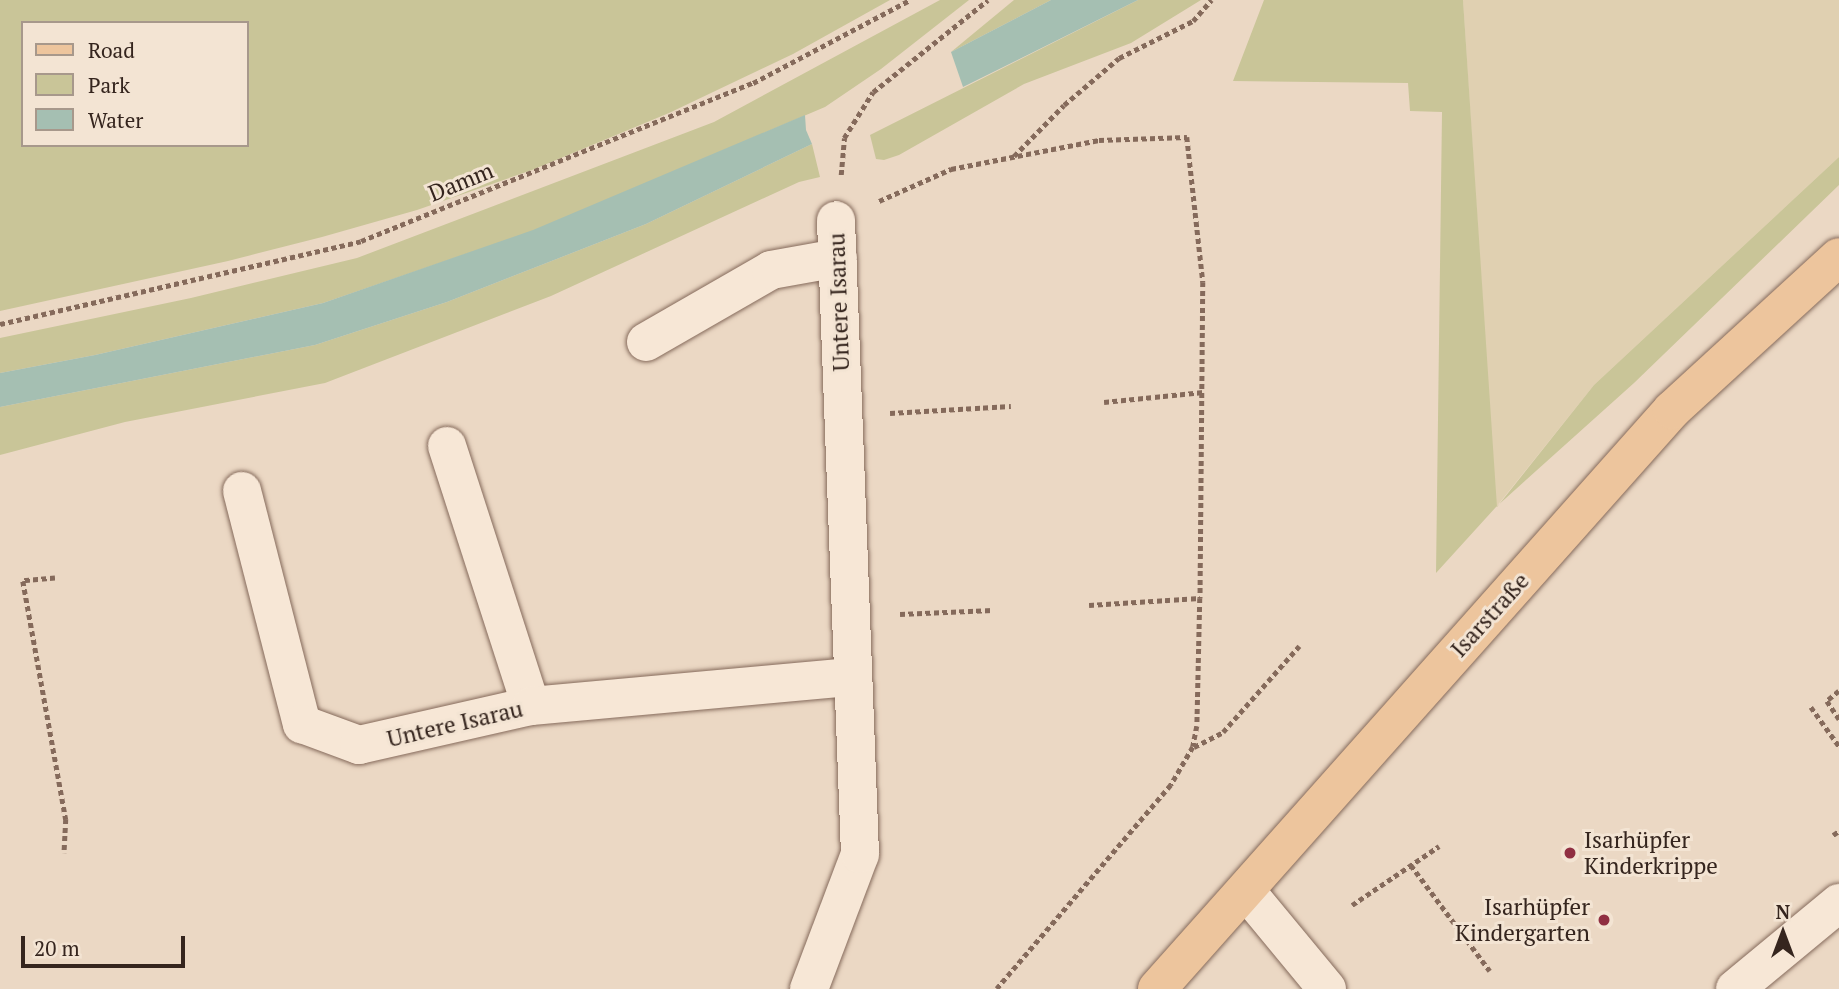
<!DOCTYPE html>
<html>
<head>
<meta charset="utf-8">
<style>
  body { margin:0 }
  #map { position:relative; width:1839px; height:989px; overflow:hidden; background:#ebd8c4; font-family:"PT Serif",serif }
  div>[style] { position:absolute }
  .farmland>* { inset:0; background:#e0d0b1 }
  .green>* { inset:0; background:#c9c598 }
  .water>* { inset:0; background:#a5bfb2 }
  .path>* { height:4.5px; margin-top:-2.25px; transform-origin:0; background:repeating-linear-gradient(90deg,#856a5b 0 5px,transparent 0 8.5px) }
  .roads { filter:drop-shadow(0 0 2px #856a5b) drop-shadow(0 0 2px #856a5b) }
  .minor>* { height:38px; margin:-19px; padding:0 19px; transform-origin:19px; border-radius:19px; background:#f7e7d6 }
  .major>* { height:38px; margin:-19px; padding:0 19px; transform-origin:19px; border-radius:19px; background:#edc59d }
  .dots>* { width:19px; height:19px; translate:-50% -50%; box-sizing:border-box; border:4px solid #f3e4d3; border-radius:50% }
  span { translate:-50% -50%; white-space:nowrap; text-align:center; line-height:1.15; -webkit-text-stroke:6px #f3e4d3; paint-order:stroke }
  .street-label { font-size:23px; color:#35251e }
  .poi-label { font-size:23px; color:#35251e }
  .left { translate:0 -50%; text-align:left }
  .right { translate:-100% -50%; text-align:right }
  .legend { position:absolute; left:21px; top:21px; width:228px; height:126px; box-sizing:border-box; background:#f3e4d3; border:2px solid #a7988b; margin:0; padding:9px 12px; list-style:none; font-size:21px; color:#35251e }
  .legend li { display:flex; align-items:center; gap:14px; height:35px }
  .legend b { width:35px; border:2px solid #a7988b }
  .north { position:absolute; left:1748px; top:898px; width:70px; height:70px; -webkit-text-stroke:5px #f3e4d3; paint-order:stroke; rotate:0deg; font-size:19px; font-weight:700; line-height:28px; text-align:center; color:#35251e }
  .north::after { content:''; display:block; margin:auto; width:24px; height:32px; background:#35251e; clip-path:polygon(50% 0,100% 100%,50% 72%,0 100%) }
  .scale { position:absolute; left:21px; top:936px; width:164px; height:32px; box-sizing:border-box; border:4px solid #35251e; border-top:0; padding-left:9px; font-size:21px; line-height:24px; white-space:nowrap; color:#35251e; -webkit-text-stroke:5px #f3e4d3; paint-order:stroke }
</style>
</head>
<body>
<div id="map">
  <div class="farmland">
    <div style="clip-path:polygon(1463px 0,1839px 0,1839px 157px,1594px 385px,1496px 507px)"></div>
  </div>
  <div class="green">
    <div style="clip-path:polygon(evenodd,0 0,890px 0,793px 54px,669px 113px,532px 170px,417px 210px,322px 237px,228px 261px,0 311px,0 0,23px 23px,247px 23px,247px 145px,23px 145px,23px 23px)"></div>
    <div style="clip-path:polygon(940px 0,969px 0,881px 69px,825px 107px,533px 231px,323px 303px,95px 355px,0 373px,0 338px,191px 298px,357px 258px,714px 122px)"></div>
    <div style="clip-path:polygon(1014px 0,1051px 0,951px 52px)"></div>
    <div style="clip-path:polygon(1138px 0,1201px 0,1131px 43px,1024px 84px,899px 155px,884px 160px,876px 159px,870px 135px)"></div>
    <div style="clip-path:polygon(1264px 0,1463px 0,1497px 507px,1594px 385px,1839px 157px,1839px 185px,1634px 383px,1496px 507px,1436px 573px,1442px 112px,1410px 111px,1408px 83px,1233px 81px)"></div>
    <div style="clip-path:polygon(812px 144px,820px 177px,799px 182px,551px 296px,325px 383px,125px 422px,0 455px,0 407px,315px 345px,447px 302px,646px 224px)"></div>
  </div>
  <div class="water">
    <div style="clip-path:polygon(1051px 0,1138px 0,963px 87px,951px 52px)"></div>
    <div style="clip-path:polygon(805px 115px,806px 130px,812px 144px,646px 224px,447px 302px,315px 345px,0 407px,0 373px,95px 355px,323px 303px,533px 230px)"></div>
  </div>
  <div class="path">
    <div style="left:1014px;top:156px;width:71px;rotate:-45.6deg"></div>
    <div style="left:1064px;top:105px;width:72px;rotate:-40.5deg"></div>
    <div style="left:1119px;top:58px;width:83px;rotate:-26.6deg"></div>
    <div style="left:1193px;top:21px;width:28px;rotate:-49deg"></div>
    <div style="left:841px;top:175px;width:37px;rotate:-85deg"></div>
    <div style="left:844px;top:138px;width:54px;rotate:-57.8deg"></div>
    <div style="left:873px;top:92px;width:147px;rotate:-38.7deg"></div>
    <div style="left:879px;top:201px;width:79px;rotate:-24deg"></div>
    <div style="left:951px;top:169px;width:151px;rotate:-11.1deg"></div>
    <div style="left:1099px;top:140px;width:88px;rotate:-2deg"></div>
    <div style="left:1187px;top:137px;width:146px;rotate:83.7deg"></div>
    <div style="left:1203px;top:282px;width:316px;rotate:90.5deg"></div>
    <div style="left:1200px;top:598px;width:128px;rotate:91.3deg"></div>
    <div style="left:1197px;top:726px;width:21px;rotate:101deg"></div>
    <div style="left:1193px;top:747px;width:44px;rotate:120.1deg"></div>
    <div style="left:1171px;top:785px;width:268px;rotate:130.5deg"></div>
    <div style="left:0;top:324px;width:370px;rotate:-12.9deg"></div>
    <div style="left:361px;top:241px;width:423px;rotate:-22deg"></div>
    <div style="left:753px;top:83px;width:178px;rotate:-27.9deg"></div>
    <div style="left:1104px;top:402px;width:100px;rotate:-5.8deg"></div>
    <div style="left:890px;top:413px;width:121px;rotate:-3.3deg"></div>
    <div style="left:55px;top:578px;width:32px;rotate:175deg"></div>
    <div style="left:23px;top:581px;width:242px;rotate:79.8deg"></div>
    <div style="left:66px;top:819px;width:34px;rotate:93deg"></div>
    <div style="left:1089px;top:605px;width:111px;rotate:-3.6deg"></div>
    <div style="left:900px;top:614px;width:93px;rotate:-2.5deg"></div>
    <div style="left:1839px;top:691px;width:16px;rotate:140deg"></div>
    <div style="left:1827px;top:701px;width:22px;rotate:56deg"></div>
    <div style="left:1811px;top:707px;width:48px;rotate:54.3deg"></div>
    <div style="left:1194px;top:747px;width:33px;rotate:-27deg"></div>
    <div style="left:1223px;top:732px;width:115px;rotate:-48.5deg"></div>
    <div style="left:1833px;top:835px;width:7px;rotate:-34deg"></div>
    <div style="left:1411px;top:865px;width:132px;rotate:53.3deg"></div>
    <div style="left:1352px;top:905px;width:105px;rotate:-34.1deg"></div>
  </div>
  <div class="roads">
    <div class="minor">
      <div style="left:646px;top:342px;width:144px;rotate:-29.9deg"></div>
      <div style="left:771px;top:270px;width:68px;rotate:-10.2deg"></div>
      <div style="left:447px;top:446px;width:273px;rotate:72.1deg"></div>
      <div style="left:242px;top:491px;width:241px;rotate:75.6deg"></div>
      <div style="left:302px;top:724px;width:61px;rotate:20.2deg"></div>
      <div style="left:359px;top:745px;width:176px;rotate:-12.8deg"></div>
      <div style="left:531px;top:706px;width:322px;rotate:-5.2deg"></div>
      <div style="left:1246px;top:891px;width:127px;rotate:50.4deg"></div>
      <div style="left:809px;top:989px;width:144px;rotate:-69.3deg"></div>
      <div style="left:860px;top:854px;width:634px;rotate:-92.17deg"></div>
      <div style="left:1735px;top:989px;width:135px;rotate:-39.6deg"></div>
    </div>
    <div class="major">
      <div style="left:1157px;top:989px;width:775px;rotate:-48.35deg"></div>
      <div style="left:1672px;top:410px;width:226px;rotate:-42.5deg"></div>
    </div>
  </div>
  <div class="dots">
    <div style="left:1570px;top:853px;background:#902f42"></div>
    <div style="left:1604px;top:920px;background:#902f42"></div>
  </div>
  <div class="street-label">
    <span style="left:461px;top:182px;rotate:-22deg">Damm</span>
    <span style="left:839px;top:302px;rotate:-92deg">Untere Isarau</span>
    <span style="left:1490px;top:615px;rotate:-48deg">Isarstraße</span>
    <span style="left:455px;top:724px;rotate:-13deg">Untere Isarau</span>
  </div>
  <div class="poi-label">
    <span class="left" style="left:1584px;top:853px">Isarhüpfer<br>Kinderkrippe</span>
    <span class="right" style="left:1590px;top:920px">Isarhüpfer<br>Kindergarten</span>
  </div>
  <ul class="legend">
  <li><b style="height:9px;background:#edc59d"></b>Road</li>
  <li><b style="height:19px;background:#c9c598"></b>Park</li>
  <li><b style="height:19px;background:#a5bfb2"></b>Water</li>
  </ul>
  <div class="north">N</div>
  <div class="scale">20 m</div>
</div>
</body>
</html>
